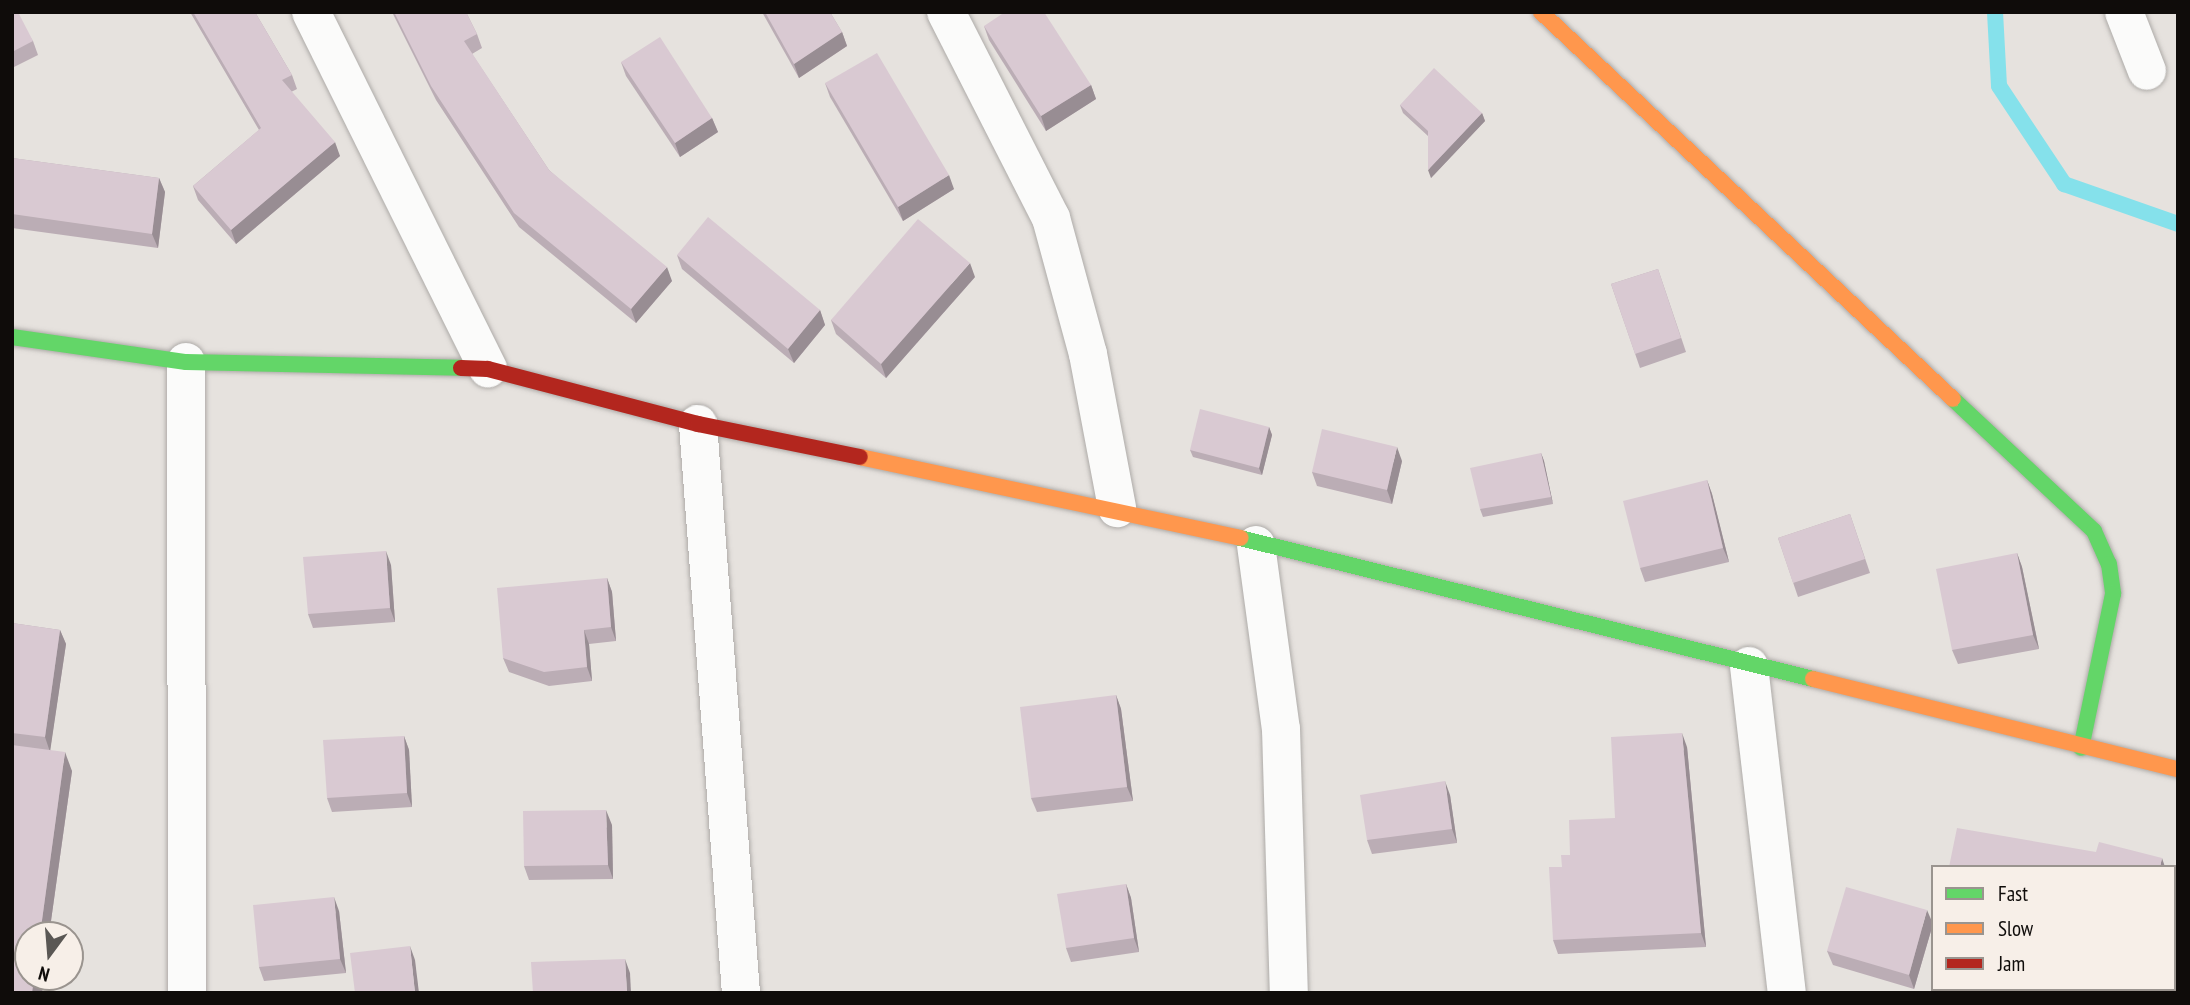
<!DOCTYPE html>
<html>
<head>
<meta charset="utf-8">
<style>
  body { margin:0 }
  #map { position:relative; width:2190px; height:1005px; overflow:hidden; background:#e6e2de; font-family:"PT Sans Narrow",sans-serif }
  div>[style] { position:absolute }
  .stream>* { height:16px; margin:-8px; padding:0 8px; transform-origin:8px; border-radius:8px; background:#85e1eb }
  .roads { filter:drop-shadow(0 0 2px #aeaba8) drop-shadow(0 0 2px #aeaba8) }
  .street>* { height:38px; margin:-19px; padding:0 19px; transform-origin:19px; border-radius:19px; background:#fbfbfa }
  .fast>* { height:16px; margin:-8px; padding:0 8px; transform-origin:8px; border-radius:8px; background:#63d668 }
  .slow>* { height:16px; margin:-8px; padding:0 8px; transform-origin:8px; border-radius:8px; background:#ff974d }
  .jam>* { height:16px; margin:-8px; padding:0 8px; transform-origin:8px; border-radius:8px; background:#b3261e }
  .wall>* { inset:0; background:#bbadb5 }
  .shaded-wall>* { inset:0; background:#988d93 }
  .building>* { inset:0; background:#d9c9d2 }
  span { translate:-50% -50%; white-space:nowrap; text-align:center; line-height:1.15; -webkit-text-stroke:6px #f7efe8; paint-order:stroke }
  .frame { position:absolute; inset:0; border:14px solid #0f0c0a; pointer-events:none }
  .legend { position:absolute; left:1931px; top:865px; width:245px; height:126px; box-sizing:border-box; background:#f7efe8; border:2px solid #9a948f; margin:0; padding:9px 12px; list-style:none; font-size:21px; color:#0f0c0a }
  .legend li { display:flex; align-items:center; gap:14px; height:35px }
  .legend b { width:35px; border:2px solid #9a948f }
  .north { position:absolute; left:14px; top:921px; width:70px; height:70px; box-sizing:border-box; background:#f7efe8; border:2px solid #9a948f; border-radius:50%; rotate:196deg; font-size:19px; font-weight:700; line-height:28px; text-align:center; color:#0f0c0a }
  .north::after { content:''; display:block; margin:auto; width:24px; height:32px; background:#5a5754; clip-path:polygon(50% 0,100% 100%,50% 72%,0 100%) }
</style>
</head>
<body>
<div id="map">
  <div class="stream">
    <div style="left:1995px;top:12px;width:74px;rotate:86.9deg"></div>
    <div style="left:1999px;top:86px;width:118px;rotate:56.4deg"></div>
    <div style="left:2064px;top:184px;width:121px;rotate:19.3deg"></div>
  </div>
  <div class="roads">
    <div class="street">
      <div style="left:311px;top:12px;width:398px;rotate:63.6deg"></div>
      <div style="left:946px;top:12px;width:231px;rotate:63deg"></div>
      <div style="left:1051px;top:218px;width:141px;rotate:74.8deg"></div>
      <div style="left:1088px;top:354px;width:157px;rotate:79.3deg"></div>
      <div style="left:2124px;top:12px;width:63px;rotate:68.7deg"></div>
      <div style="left:186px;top:362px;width:631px;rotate:89.91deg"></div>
      <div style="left:698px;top:424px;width:571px;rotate:85.68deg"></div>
      <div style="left:1256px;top:545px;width:186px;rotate:82.3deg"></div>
      <div style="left:1281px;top:729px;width:264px;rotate:88.3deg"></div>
      <div style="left:1749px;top:666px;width:329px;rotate:83.4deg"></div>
    </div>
    <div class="fast">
      <div style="left:12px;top:337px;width:176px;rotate:8.2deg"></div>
      <div style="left:186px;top:362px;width:275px;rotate:1.2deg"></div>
      <div style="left:1953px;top:399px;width:193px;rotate:43.1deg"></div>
      <div style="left:2094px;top:531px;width:36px;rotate:66deg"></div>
      <div style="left:2109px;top:564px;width:30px;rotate:82deg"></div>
      <div style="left:2113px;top:594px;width:157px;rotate:101.7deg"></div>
      <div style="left:1240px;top:538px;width:590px;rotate:13.82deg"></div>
    </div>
    <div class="slow">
      <div style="left:1541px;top:12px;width:565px;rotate:43.21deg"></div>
      <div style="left:860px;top:457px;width:389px;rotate:12deg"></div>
      <div style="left:1813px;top:679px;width:376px;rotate:13.9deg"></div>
    </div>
    <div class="jam">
      <div style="left:461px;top:368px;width:27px;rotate:2deg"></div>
      <div style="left:488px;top:369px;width:217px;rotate:14.7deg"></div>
      <div style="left:698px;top:424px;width:165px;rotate:11.5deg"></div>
    </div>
  </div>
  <div class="wall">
    <div style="clip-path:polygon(12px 12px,33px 41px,38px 55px,12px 68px)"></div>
    <div style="clip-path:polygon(190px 12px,255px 12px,292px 75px,297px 89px,291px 92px,340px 156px,236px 244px,198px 200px,193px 186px,259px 130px)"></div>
    <div style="clip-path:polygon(392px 12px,466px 12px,477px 34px,482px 48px,472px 54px,549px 170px,672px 281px,636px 323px,519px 227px,436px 100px)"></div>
    <div style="clip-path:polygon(762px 12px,830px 12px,842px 32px,847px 46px,799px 78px)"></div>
    <div style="clip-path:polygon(984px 26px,1091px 85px,1096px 99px,1046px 131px,989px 40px)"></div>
    <div style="clip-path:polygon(621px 62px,712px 118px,718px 132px,680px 157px,626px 76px)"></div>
    <div style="clip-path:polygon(825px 83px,954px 189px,903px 221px,830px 97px)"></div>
    <div style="clip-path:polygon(1400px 105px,1482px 113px,1485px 121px,1431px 178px,1428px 136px,1403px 113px)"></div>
    <div style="clip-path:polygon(12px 158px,159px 178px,165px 192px,158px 248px,12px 228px)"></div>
    <div style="clip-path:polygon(677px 255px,820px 310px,825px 325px,794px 363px,682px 269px)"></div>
    <div style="clip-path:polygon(1658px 269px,1686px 352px,1640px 368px,1611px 284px)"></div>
    <div style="clip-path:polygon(975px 277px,886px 378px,836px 334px,831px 320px)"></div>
    <div style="clip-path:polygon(1269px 427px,1272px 435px,1262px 475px,1193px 457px,1190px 450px)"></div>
    <div style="clip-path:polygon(1541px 453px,1544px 461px,1553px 504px,1483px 517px,1480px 509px)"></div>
    <div style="clip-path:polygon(1402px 461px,1392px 504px,1317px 486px,1312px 472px)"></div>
    <div style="clip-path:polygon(1707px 480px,1712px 494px,1729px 562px,1645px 582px,1640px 568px)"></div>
    <div style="clip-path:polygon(1850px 514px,1870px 573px,1798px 597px,1778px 538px)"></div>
    <div style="clip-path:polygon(2017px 553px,2022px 567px,2039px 649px,1958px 664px,1952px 650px)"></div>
    <div style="clip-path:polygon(391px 565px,395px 622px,313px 628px,308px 614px)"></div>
    <div style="clip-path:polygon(607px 578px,612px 592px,616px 641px,589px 644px,592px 681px,549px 686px,509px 672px,503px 658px)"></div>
    <div style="clip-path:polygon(12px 623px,60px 630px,66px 644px,50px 750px,72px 771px,49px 935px,28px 935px,44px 977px,42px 993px,12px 993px)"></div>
    <div style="clip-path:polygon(1116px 695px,1121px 709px,1133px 801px,1037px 812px,1031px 798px)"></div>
    <div style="clip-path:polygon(404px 736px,409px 750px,412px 807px,332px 812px,327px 798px)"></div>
    <div style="clip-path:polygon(1687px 747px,1706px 947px,1558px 954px,1553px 940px,1562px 867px,1570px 855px,1615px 818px)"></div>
    <div style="clip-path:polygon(1450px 795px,1457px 843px,1372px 854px,1367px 840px)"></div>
    <div style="clip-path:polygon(612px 825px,613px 879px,529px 880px,524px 866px)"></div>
    <div style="clip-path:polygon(1126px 884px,1131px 898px,1139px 952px,1071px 962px,1066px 948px)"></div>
    <div style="clip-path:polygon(339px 911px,346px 973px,264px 981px,259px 967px)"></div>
    <div style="clip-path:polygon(1933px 924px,1914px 989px,1833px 965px,1827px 951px)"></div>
  </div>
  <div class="shaded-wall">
    <div style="clip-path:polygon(842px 32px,847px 46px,799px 78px,794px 64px)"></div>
    <div style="clip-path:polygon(1091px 85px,1096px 99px,1046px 131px,1041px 116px)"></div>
    <div style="clip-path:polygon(1482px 113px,1485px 121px,1431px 178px,1428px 170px)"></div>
    <div style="clip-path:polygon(712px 118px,718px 132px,680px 157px,675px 143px)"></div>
    <div style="clip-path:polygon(335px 142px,340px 156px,236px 244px,231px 230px)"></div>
    <div style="clip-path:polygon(949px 175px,954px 189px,903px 221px,898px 207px)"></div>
    <div style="clip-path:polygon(159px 178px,165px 192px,158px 248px,152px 234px)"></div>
    <div style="clip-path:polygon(970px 263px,975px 277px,886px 378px,881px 364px)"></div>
    <div style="clip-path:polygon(667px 267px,672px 281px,636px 323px,631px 309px)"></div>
    <div style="clip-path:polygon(820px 310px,825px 325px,794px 363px,788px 349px)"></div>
    <div style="clip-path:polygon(1269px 427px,1272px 435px,1262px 475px,1259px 468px)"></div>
    <div style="clip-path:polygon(1397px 447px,1402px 461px,1392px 504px,1387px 490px)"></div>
    <div style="clip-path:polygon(1541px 453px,1544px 461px,1553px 504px,1551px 497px)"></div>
    <div style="clip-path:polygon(1707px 480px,1712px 494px,1729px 562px,1723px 548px)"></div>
    <div style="clip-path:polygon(386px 551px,391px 565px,395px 622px,390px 608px)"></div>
    <div style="clip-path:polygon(2017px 553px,2022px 567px,2039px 649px,2033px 635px)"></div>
    <div style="clip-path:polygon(607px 578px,612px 592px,616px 641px,611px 627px)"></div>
    <div style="clip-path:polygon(60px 630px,66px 644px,50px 752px,45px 737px)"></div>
    <div style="clip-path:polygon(584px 630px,589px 644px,592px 681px,587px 667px)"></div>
    <div style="clip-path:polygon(1116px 695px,1121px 709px,1133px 801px,1127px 787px)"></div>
    <div style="clip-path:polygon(1682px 733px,1687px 747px,1706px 947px,1701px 933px)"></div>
    <div style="clip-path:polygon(404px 736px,409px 750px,412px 807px,407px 793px)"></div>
    <div style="clip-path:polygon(65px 752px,72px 771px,49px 935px,40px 935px)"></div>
    <div style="clip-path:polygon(1445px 781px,1450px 795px,1457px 843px,1452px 829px)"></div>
    <div style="clip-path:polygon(606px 810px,612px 825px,613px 879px,608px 865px)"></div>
    <div style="clip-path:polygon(2162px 858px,2165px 867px,2160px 867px)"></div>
    <div style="clip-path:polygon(1126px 884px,1131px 898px,1139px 952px,1134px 938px)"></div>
    <div style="clip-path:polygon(334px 897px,339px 911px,346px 973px,340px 959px)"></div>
    <div style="clip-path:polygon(1927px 910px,1933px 924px,1914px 989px,1909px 975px)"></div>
    <div style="clip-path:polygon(410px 946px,415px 960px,419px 993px,415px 993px)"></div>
    <div style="clip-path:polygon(625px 959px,630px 973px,631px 993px,627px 993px)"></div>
    <div style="clip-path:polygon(34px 977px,44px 977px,42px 993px,32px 993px)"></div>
    <div style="clip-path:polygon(2127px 989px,2136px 989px,2135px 993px,2126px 993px)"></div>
  </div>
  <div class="building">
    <div style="clip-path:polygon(12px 12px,18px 12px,33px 41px,12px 52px)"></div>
    <div style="clip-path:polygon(193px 12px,255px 12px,292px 75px,282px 80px,335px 142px,231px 230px,193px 186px,261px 128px)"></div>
    <div style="clip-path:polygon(394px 12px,466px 12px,477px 34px,464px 41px,549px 170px,667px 267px,631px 309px,514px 213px,431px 86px)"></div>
    <div style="clip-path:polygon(765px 12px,830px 12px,842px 32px,794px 64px)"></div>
    <div style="clip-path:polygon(1005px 12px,1044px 12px,1091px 85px,1041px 116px,984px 26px)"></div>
    <div style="clip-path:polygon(660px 37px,712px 118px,675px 143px,621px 62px)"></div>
    <div style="clip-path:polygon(877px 53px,949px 175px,898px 207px,825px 83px)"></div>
    <div style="clip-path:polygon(1434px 68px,1482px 113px,1428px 170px,1428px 131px,1400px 105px)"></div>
    <div style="clip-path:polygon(12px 158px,159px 178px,152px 234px,12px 214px)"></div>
    <div style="clip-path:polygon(708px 217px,820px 310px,788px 349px,677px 255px)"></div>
    <div style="clip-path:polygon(918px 219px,970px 263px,881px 364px,831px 320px)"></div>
    <div style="clip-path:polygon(1658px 269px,1681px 338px,1635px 354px,1611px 284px)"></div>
    <div style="clip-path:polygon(1200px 409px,1269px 427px,1259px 468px,1190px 450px)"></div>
    <div style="clip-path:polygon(1322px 429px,1397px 447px,1387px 490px,1312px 472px)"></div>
    <div style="clip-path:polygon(1541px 453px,1551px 497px,1480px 509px,1470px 468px)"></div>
    <div style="clip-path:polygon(1707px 480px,1723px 548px,1640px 568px,1623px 501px)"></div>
    <div style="clip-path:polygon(1850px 514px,1865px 559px,1793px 583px,1778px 538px)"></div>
    <div style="clip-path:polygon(386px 551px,390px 608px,308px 614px,303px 557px)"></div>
    <div style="clip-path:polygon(2017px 553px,2033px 635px,1952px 650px,1936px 569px)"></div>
    <div style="clip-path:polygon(607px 578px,611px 627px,584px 630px,587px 667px,544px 672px,503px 658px,497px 588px)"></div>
    <div style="clip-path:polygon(12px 623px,60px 630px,45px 737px,12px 733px)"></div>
    <div style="clip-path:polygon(1116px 695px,1127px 787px,1031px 798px,1020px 707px)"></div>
    <div style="clip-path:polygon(1682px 733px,1701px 933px,1553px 940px,1549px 867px,1562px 867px,1561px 855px,1570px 855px,1569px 820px,1615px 818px,1611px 737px)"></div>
    <div style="clip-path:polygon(404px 736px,407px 793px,327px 798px,323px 740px)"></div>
    <div style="clip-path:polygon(12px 745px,65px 752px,40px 935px,28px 935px,28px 977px,34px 977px,32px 993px,12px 993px)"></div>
    <div style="clip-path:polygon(1445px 781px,1452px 829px,1367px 840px,1360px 795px)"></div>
    <div style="clip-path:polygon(606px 810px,608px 865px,524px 866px,523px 811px)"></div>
    <div style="clip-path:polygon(1957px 828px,2096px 852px,2099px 842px,2162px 858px,2160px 867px,1949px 867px)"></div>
    <div style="clip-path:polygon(1126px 884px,1134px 938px,1066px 948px,1057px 894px)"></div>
    <div style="clip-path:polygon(1846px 887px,1927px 910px,1909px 975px,1827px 951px)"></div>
    <div style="clip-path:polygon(334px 897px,340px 959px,259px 967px,253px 905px)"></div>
    <div style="clip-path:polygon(410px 946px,415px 993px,355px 993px,350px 953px)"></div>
    <div style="clip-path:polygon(625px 959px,627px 993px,533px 993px,531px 962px)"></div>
    <div style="clip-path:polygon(2060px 989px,2127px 989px,2126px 993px,2059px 993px)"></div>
  </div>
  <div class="frame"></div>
  <ul class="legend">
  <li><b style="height:9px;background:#63d668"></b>Fast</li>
  <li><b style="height:9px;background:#ff974d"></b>Slow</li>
  <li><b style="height:9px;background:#b3261e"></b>Jam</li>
  </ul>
  <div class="north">N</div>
</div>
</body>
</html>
